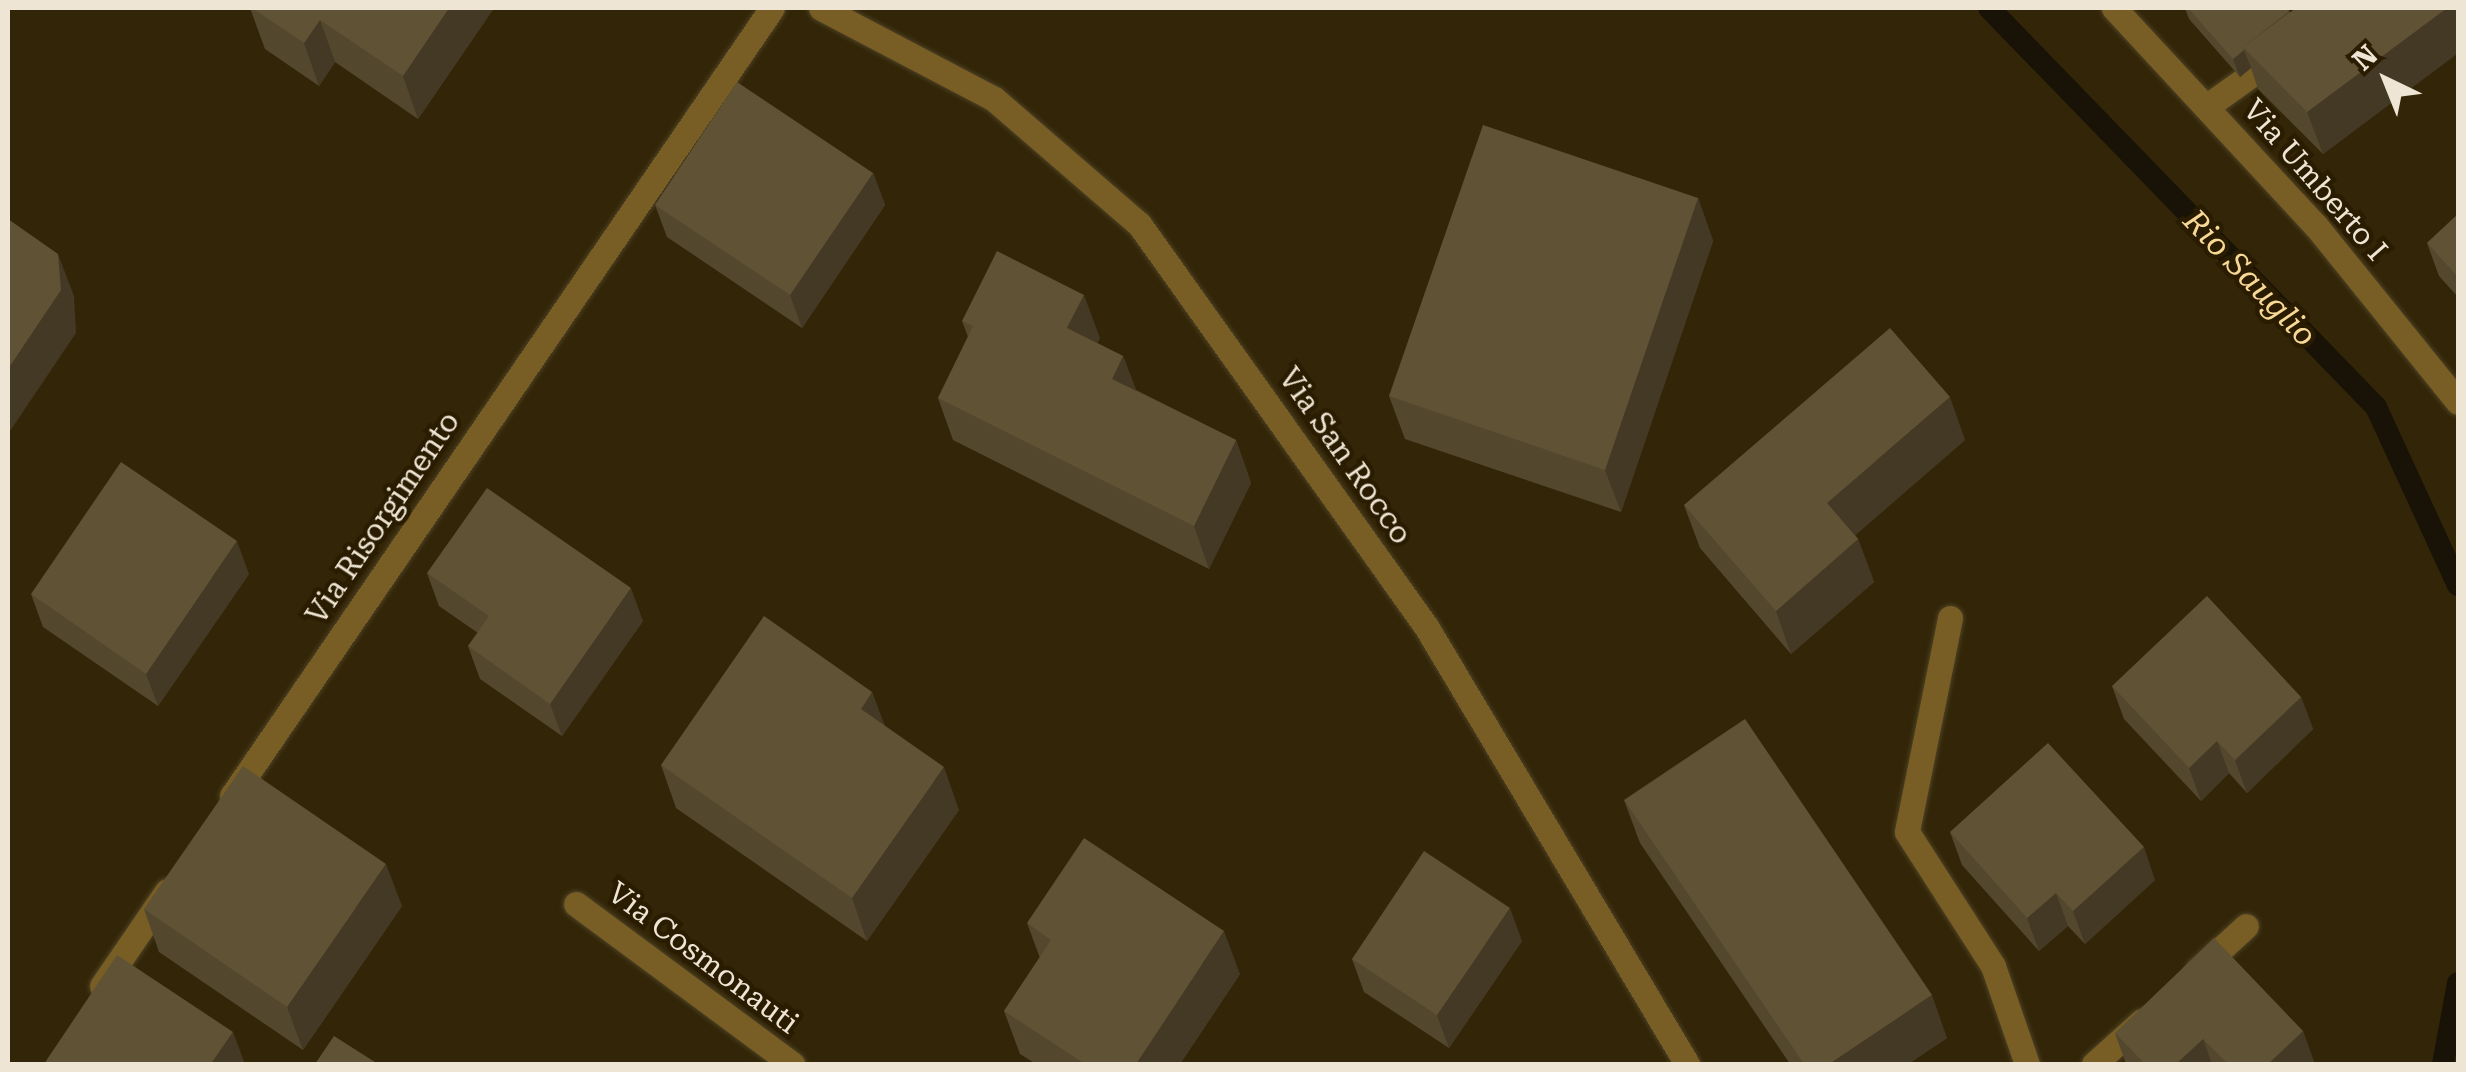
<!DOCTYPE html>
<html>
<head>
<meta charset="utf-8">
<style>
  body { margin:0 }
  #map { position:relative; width:2466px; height:1072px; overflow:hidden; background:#332608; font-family:"Roboto Serif",serif }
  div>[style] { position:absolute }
  .stream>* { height:22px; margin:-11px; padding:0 11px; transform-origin:11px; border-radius:11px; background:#191307 }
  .roads { filter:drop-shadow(0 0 2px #4d4125) drop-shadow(0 0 2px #4d4125) }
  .service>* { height:25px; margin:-12.5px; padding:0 12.5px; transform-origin:12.5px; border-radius:12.5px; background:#785e24 }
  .minor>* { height:25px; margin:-12.5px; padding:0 12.5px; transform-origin:12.5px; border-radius:12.5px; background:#785e24 }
  .tertiary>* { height:25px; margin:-12.5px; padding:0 12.5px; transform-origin:12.5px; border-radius:12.5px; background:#785e24 }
  .wall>* { inset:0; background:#53472e }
  .shaded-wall>* { inset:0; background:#433925 }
  .building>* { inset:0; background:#605235 }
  span { translate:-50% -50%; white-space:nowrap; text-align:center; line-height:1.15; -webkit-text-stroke:9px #291c00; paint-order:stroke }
  .street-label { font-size:30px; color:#eee5d4 }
  .water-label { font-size:32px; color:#f8d896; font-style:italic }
  .frame { position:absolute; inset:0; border:10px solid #eee5d4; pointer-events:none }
  .north { position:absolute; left:2336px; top:30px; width:100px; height:100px; -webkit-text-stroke:8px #291c00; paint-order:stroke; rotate:317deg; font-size:28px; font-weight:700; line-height:40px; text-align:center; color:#eee5d4 }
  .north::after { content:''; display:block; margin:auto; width:35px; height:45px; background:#eee5d4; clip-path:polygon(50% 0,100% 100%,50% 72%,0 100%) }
</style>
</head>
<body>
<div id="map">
  <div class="stream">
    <div style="left:1989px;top:8px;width:556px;rotate:45.87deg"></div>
    <div style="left:2376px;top:407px;width:196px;rotate:65.3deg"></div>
    <div style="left:2443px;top:1064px;width:82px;rotate:-79.5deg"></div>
  </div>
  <div class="roads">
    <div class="service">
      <div style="left:2206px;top:107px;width:91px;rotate:-35.6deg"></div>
      <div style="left:1950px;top:618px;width:218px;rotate:101.4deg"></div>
      <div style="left:1907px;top:832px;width:159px;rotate:57.3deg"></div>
      <div style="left:1993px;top:966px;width:104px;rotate:70.9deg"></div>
    </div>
    <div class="minor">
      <div style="left:821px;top:8px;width:195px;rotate:27.7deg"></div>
      <div style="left:994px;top:99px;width:191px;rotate:40.8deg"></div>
      <div style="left:1139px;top:224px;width:496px;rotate:54.5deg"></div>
      <div style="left:1427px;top:628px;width:508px;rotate:59.19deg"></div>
      <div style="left:232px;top:796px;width:955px;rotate:-55.58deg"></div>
      <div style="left:576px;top:904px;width:269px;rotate:36.5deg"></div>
      <div style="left:2198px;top:970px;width:65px;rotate:-42.5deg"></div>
      <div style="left:102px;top:986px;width:115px;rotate:-55.6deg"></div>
      <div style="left:2094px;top:1064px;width:64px;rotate:-41.9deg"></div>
    </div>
    <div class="tertiary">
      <div style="left:2114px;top:8px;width:297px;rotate:47.2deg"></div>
      <div style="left:2316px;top:226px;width:226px;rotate:51.1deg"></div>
    </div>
  </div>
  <div class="wall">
    <div style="clip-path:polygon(250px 8px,494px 8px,418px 119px,335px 62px,319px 86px,265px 49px)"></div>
    <div style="clip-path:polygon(2185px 8px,2286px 8px,2290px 12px,2458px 8px,2458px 53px,2323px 154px,2258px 89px,2251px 68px,2240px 77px,2189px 19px)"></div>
    <div style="clip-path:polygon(873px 173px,885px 205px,802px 328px,667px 237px,655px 205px)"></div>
    <div style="clip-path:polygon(1698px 198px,1713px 241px,1621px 512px,1405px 439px,1389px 396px)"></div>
    <div style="clip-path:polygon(2458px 214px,2458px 297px,2439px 276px,2427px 243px)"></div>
    <div style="clip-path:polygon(962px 321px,1100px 338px,1097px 343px,1123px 356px,1136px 390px,1236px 440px,1251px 483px,1209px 569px,953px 440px,938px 398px,968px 337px)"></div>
    <div style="clip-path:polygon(1965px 440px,1855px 535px,1858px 539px,1874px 582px,1791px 654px,1700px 548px,1684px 505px)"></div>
    <div style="clip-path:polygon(427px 573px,643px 621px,562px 736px,480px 679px,468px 646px,478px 633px,439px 606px)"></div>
    <div style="clip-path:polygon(249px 574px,158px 706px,43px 627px,31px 594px)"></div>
    <div style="clip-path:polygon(2112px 686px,2301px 697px,2313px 729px,2247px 793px,2229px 773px,2201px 801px,2124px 719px)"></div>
    <div style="clip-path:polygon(872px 692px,884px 725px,959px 810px,867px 941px,676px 808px,661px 765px)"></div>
    <div style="clip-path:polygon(1624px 800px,1947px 1038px,1908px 1064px,1790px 1064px,1640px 843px)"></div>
    <div style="clip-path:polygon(1950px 832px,2155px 880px,2085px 944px,2068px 926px,2039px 951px,1962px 865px)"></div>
    <div style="clip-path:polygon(402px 906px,303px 1050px,159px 952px,144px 909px)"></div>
    <div style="clip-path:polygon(1027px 923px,1240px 974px,1180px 1064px,1036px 1064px,1020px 1054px,1004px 1011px,1040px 958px)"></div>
    <div style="clip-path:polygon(1522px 941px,1449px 1048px,1364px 992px,1352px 959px)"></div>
    <div style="clip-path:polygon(2303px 1031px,2314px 1064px,2126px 1064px,2115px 1033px)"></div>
  </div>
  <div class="shaded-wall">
    <div style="clip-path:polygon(449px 8px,494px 8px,418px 119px,403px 76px)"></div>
    <div style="clip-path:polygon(2447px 8px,2458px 8px,2458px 53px,2323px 154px,2307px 112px)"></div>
    <div style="clip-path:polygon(320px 20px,335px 62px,319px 86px,304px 43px)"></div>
    <div style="clip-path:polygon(2244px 50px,2251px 68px,2240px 77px,2233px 59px)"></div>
    <div style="clip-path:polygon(873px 173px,885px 205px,802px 328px,790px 295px)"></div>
    <div style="clip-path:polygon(1698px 198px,1713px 241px,1621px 512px,1605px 470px)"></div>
    <div style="clip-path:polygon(58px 254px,74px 296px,76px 333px,8px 434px,8px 369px)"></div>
    <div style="clip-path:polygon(1084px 295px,1100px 338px,1083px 371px,1067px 328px)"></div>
    <div style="clip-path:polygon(1123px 356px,1139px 399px,1112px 379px)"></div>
    <div style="clip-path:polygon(1950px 397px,1965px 440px,1843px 546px,1827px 503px)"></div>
    <div style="clip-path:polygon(1236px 440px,1251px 483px,1209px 569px,1194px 526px)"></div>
    <div style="clip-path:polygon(1858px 539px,1874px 582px,1791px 654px,1776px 611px)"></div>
    <div style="clip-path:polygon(237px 541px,249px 574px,158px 706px,146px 674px)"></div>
    <div style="clip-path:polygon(631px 588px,643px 621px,562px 736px,550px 704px)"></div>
    <div style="clip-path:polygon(872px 692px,888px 734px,861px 709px)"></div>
    <div style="clip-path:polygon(2301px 697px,2313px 729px,2247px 793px,2235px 760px)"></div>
    <div style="clip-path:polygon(2217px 741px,2229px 773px,2201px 801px,2189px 768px)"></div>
    <div style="clip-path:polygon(944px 767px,959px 810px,867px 941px,852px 898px)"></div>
    <div style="clip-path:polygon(2144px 847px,2155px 880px,2085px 944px,2073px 911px)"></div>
    <div style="clip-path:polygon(386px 864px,402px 906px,303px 1050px,287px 1007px)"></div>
    <div style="clip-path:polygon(2056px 893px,2068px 926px,2039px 951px,2027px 918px)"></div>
    <div style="clip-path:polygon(1510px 908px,1522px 941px,1449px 1048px,1437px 1015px)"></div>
    <div style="clip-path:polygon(1224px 931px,1240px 974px,1180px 1064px,1136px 1064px)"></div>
    <div style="clip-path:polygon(1932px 995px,1947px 1038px,1908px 1064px,1829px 1064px)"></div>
    <div style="clip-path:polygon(2303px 1031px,2315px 1064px,2268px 1064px)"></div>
    <div style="clip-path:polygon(233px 1032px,245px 1064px,211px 1064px)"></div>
    <div style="clip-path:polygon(2203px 1039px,2212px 1064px,2176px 1064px)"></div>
  </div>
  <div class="building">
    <div style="clip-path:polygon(252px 8px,449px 8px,403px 76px,320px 20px,304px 43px)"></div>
    <div style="clip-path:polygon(2188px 8px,2286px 8px,2289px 11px,2243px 47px,2244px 50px,2233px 59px)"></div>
    <div style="clip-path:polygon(2296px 8px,2447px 8px,2307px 112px,2243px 47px)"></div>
    <div style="clip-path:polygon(737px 82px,873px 173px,790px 295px,655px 205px)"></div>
    <div style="clip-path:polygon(1483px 125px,1698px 198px,1605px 470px,1389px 396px)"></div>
    <div style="clip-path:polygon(2458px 214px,2458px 277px,2427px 243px)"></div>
    <div style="clip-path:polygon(8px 219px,58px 254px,61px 290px,8px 369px)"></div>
    <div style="clip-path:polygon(997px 251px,1084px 295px,1067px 328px,1123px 356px,1112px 379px,1236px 440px,1194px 526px,938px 398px,973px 326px,962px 321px)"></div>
    <div style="clip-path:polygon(1890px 328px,1950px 397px,1827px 503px,1858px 539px,1776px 611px,1684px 505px)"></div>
    <div style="clip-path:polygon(121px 462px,237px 541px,146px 674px,31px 594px)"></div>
    <div style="clip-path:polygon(487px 488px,631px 588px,550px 704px,468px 646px,489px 616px,427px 573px)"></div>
    <div style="clip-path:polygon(2207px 596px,2301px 697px,2235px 760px,2217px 741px,2189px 768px,2112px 686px)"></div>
    <div style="clip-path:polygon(764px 616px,872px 692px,861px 709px,944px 767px,852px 898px,661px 765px)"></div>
    <div style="clip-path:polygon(1745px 719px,1932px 995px,1829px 1064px,1804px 1064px,1624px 800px)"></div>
    <div style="clip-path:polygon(2048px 743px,2144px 847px,2073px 911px,2056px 893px,2027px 918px,1950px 832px)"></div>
    <div style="clip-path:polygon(243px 766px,386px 864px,287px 1007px,144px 909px)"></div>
    <div style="clip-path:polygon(1084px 838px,1224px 931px,1136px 1064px,1085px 1064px,1004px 1011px,1051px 940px,1027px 923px)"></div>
    <div style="clip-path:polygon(1424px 851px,1510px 908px,1437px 1015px,1352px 959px)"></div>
    <div style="clip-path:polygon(2214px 938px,2303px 1031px,2268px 1064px,2228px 1064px,2203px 1039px,2176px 1064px,2145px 1064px,2115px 1033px)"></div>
    <div style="clip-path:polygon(117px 955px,233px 1032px,211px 1064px,44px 1064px)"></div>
    <div style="clip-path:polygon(334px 1036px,378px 1064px,315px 1064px)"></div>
  </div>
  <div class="street-label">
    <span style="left:2315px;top:180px;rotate:49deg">Via Umberto I</span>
    <span style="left:1345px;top:456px;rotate:55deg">Via San Rocco</span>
    <span style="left:383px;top:518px;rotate:-56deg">Via Risorgimento</span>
    <span style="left:703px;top:958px;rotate:37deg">Via Cosmonauti</span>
  </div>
  <div class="water-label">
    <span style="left:2250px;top:278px;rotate:46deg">Rio Sauglio</span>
  </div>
  <div class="frame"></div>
  <div class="north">N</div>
</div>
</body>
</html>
